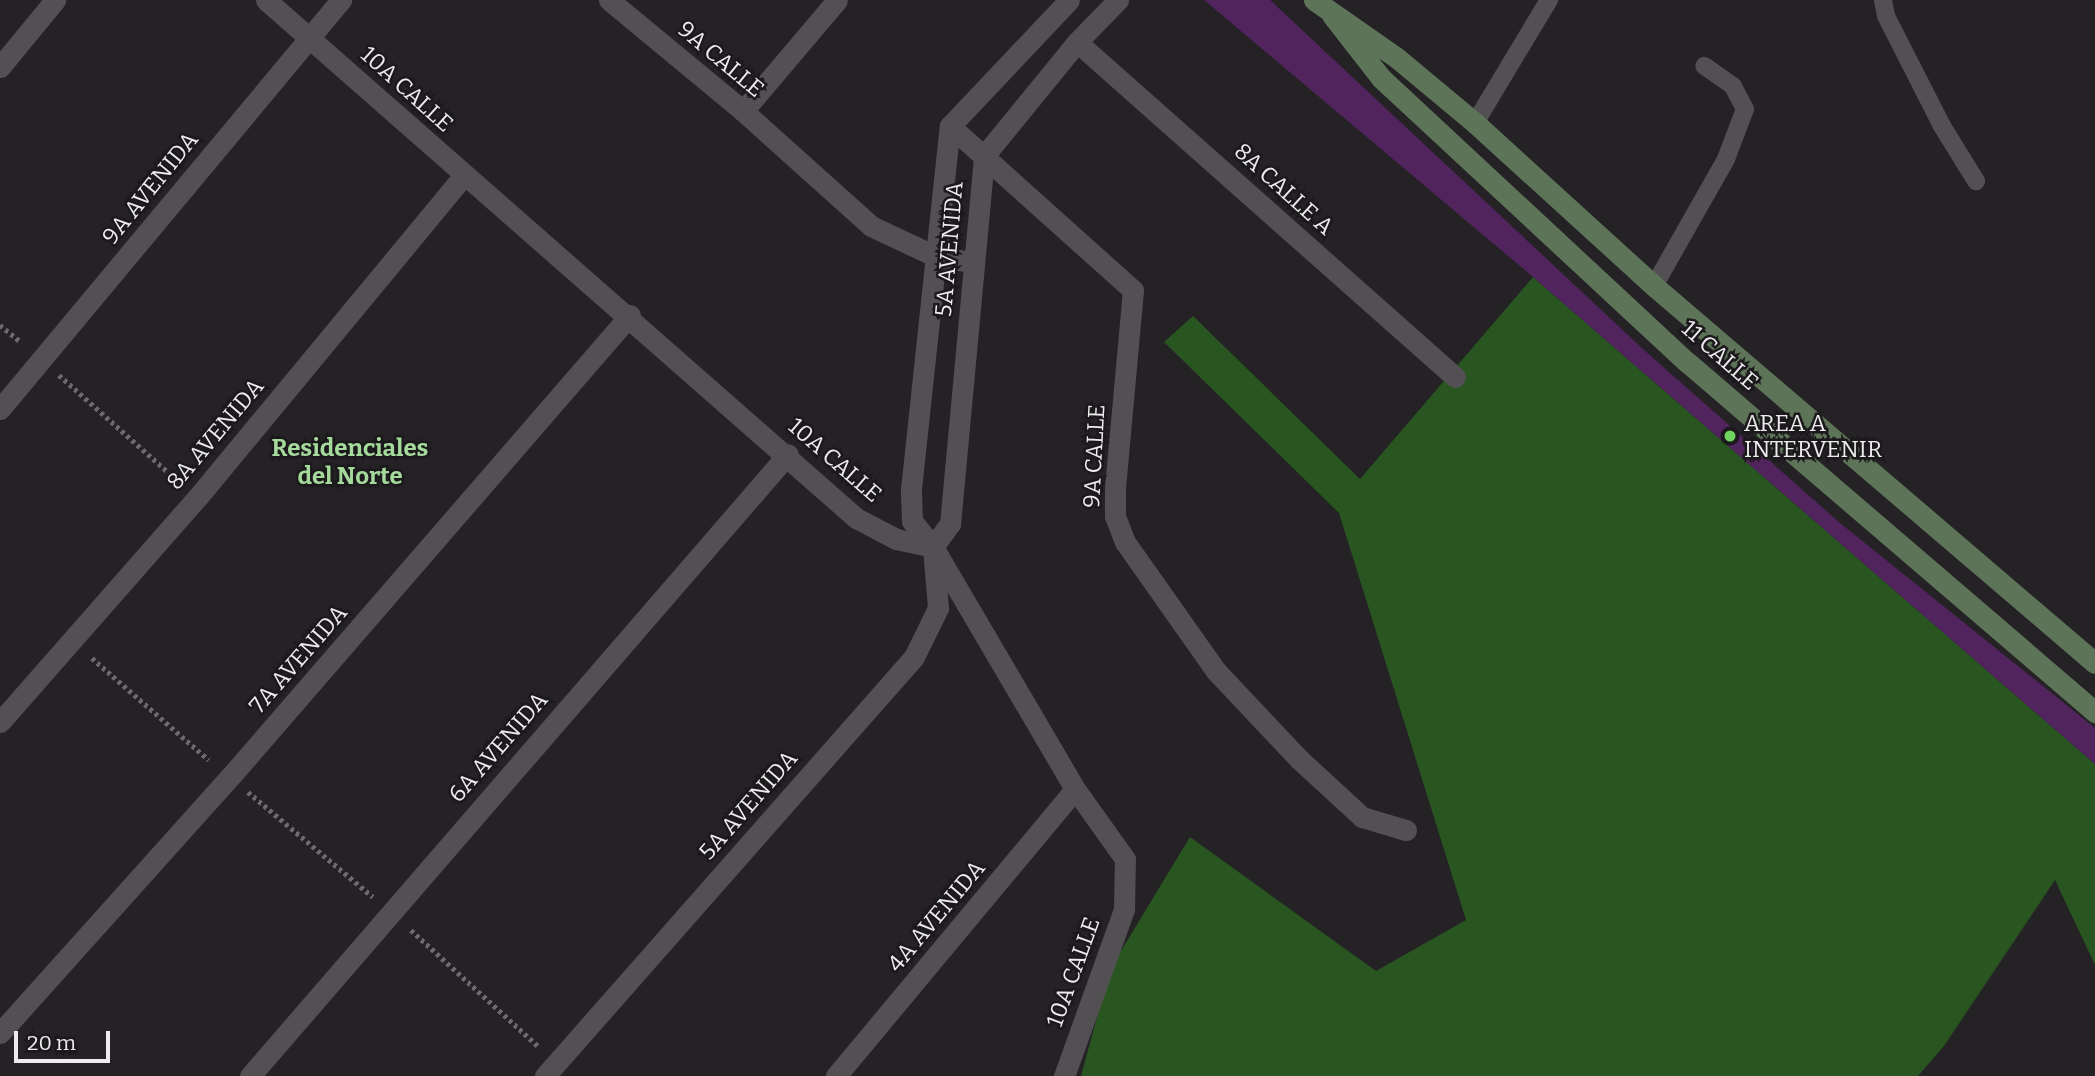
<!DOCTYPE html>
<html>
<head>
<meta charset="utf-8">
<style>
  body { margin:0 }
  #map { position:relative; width:2095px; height:1076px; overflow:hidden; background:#242225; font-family:Bitter,serif }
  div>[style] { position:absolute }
  .green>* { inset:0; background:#285520 }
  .building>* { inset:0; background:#51245e }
  .path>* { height:4.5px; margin-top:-2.25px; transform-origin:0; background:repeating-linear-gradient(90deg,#6c6a6d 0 3.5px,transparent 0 7px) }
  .lane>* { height:18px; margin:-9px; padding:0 9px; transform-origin:9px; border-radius:9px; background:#535053 }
  .street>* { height:21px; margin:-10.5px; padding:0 10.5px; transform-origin:10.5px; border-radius:10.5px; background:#535053 }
  .secondary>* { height:21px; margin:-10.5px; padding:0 10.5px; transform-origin:10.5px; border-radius:10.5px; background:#5d7459 }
  .dots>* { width:19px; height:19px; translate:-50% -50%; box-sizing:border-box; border:4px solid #1b191b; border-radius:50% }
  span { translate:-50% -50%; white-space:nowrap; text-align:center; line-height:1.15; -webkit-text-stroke:5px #1b191b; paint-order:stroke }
  .street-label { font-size:23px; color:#edebed }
  .poi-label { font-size:23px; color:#edebed }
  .left { translate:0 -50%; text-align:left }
  .neighbourhood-label { font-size:24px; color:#a5da9c; font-weight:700 }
  .scale { position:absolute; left:14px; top:1031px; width:96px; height:32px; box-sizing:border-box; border:4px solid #edebed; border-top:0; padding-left:9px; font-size:21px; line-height:24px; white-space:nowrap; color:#edebed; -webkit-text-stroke:5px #1b191b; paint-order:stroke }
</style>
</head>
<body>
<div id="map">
  <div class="green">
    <div style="clip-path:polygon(1533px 277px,2095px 764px,2095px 965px,2055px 880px,1944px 1046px,1918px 1076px,1081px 1076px,1110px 969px,1190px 837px,1376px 971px,1466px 920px,1339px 513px,1164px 342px,1193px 316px,1360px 479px)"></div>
  </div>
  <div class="building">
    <div style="clip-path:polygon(1204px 0,1270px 0,1644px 350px,1840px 523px,2095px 728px,2095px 764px,1533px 277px)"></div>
  </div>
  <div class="path">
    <div style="left:0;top:325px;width:27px;rotate:39deg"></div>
    <div style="left:59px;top:375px;width:159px;rotate:41.7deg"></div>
    <div style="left:92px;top:658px;width:155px;rotate:41.1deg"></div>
    <div style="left:248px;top:792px;width:163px;rotate:40deg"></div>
    <div style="left:411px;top:930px;width:173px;rotate:42.4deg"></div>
  </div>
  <div class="lane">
    <div style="left:1883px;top:0;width:16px;rotate:79deg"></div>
    <div style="left:1886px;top:16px;width:123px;rotate:63deg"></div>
    <div style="left:1942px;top:126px;width:65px;rotate:58.3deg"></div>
    <div style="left:1475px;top:123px;width:144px;rotate:-59deg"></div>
    <div style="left:1654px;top:286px;width:146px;rotate:-60.4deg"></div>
    <div style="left:1726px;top:159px;width:53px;rotate:-69.2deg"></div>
    <div style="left:1745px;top:109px;width:26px;rotate:-118deg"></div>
    <div style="left:1733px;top:86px;width:35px;rotate:-145deg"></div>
  </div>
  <div class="street">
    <div style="left:266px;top:0;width:785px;rotate:41.28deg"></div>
    <div style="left:856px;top:518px;width:45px;rotate:27.7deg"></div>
    <div style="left:896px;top:539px;width:38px;rotate:12deg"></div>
    <div style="left:609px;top:0;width:174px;rotate:39.6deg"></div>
    <div style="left:743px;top:111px;width:172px;rotate:41.9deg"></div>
    <div style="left:871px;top:226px;width:73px;rotate:25.2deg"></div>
    <div style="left:937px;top:257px;width:37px;rotate:8deg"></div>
    <div style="left:1077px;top:42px;width:505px;rotate:41.55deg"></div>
    <div style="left:0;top:67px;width:87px;rotate:-50.6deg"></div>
    <div style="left:743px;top:111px;width:145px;rotate:-49.7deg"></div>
    <div style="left:950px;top:126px;width:246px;rotate:41.9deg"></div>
    <div style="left:1133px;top:290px;width:198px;rotate:95.2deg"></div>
    <div style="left:1115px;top:487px;width:29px;rotate:90deg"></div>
    <div style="left:1115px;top:516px;width:28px;rotate:69deg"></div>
    <div style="left:1125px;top:542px;width:158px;rotate:54.8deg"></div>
    <div style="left:1216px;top:671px;width:121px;rotate:46.7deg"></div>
    <div style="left:1299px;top:759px;width:86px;rotate:42.6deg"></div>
    <div style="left:1362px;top:817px;width:46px;rotate:16.5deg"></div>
    <div style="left:0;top:409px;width:533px;rotate:-50.18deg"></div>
    <div style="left:0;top:722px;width:298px;rotate:-48.7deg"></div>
    <div style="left:197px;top:498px;width:419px;rotate:-50.4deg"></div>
    <div style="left:0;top:1033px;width:344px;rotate:-48.1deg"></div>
    <div style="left:230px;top:777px;width:611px;rotate:-49.11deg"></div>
    <div style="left:250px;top:1076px;width:822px;rotate:-49.14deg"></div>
    <div style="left:545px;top:1076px;width:558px;rotate:-48.63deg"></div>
    <div style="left:914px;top:657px;width:55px;rotate:-63.9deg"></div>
    <div style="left:938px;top:608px;width:61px;rotate:-94.7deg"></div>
    <div style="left:933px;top:547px;width:29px;rotate:-54deg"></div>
    <div style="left:950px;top:524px;width:370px;rotate:-84.7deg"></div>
    <div style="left:984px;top:156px;width:147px;rotate:-50.8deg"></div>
    <div style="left:1077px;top:42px;width:59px;rotate:-45.7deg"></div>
    <div style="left:836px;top:1076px;width:373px;rotate:-50.2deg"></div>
    <div style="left:1064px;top:1076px;width:177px;rotate:-70.2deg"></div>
    <div style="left:1124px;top:909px;width:50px;rotate:-88.9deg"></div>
    <div style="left:1125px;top:859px;width:86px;rotate:-125.5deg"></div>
    <div style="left:1075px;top:789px;width:281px;rotate:-120.4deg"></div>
    <div style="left:933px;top:547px;width:33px;rotate:-129deg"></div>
    <div style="left:912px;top:521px;width:32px;rotate:-92deg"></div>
    <div style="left:911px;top:489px;width:365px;rotate:-83.9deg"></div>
    <div style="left:950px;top:126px;width:173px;rotate:-46.6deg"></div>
  </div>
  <div class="secondary">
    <div style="left:1314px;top:0;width:101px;rotate:34.9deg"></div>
    <div style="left:1397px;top:58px;width:102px;rotate:39.8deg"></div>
    <div style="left:1475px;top:123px;width:242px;rotate:42.3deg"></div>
    <div style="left:1654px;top:286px;width:580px;rotate:40.53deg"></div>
    <div style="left:1332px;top:15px;width:80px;rotate:52.1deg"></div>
    <div style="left:1381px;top:78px;width:417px;rotate:42.9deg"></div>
    <div style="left:1687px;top:362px;width:538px;rotate:40.62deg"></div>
  </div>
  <div class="dots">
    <div style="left:1730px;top:436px;background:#70d35f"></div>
  </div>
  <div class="street-label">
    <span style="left:721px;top:59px;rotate:40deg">9A CALLE</span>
    <span style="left:407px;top:89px;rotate:42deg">10A CALLE</span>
    <span style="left:150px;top:188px;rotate:-51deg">9A AVENIDA</span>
    <span style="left:1284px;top:189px;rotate:42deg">8A CALLE A</span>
    <span style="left:949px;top:249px;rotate:-85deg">5A AVENIDA</span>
    <span style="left:1720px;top:355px;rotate:41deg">11 CALLE</span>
    <span style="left:215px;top:434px;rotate:-50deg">8A AVENIDA</span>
    <span style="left:1094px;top:456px;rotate:-87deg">9A CALLE</span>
    <span style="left:835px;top:460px;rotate:41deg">10A CALLE</span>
    <span style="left:298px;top:659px;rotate:-49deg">7A AVENIDA</span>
    <span style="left:498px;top:747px;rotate:-49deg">6A AVENIDA</span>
    <span style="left:748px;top:805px;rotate:-49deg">5A AVENIDA</span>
    <span style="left:936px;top:916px;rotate:-50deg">4A AVENIDA</span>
    <span style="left:1073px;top:972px;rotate:-70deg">10A CALLE</span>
  </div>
  <div class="poi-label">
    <span class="left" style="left:1744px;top:436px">AREA A<br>INTERVENIR</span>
  </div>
  <div class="neighbourhood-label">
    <span style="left:350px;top:463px">Residenciales<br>del Norte</span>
  </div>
  <div class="scale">20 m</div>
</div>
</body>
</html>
